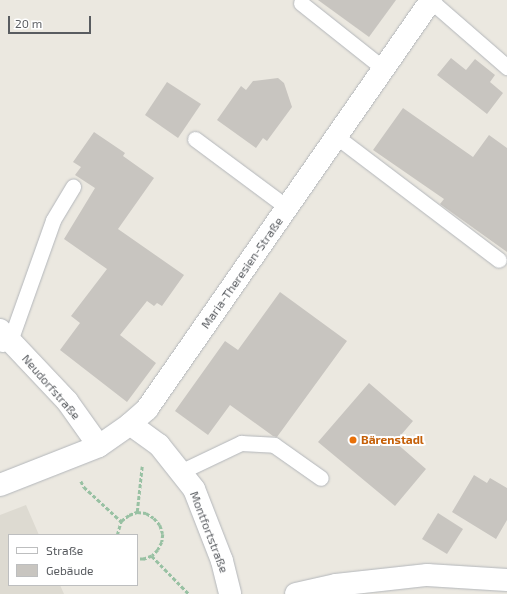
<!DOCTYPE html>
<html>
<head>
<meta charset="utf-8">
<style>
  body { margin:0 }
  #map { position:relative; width:507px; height:594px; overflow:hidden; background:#ebe8e0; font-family:"Exo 2",sans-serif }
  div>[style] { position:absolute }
  .education>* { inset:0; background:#dddad1 }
  .building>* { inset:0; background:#c8c5c0 }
  .path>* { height:2.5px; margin-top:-1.25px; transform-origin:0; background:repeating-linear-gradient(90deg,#98c1a3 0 4px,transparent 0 6px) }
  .roads { filter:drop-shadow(0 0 1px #b3b6ba) drop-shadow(0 0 1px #b3b6ba) }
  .service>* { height:15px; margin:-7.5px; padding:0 7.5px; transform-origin:7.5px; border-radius:7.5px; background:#fff }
  .minor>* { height:22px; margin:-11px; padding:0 11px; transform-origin:11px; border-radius:11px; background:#fff }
  .dots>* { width:11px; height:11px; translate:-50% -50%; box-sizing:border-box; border:2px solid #fff; border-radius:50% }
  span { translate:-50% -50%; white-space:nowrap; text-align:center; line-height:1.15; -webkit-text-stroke:4px #fff; paint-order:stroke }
  .street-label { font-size:12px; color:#595c60 }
  .food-label { font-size:12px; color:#c56008; font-weight:700 }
  .left { translate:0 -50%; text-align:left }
  .legend { position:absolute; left:8px; top:534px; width:130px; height:52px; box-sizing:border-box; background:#fff; border:1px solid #bdbebf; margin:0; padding:5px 7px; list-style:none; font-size:12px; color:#595c60 }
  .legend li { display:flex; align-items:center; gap:8px; height:20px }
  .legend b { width:20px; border:1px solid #bdbebf }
  .scale { position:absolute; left:8px; top:16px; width:83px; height:18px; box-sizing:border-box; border:2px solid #595c60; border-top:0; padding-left:5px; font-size:12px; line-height:14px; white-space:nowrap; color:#595c60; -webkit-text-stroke:3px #fff; paint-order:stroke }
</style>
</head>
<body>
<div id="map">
  <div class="education">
    <div style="clip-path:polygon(26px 505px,39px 535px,9px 535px,9px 585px,60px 585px,64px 594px,0 594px,0 515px)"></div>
  </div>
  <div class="building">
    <div style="clip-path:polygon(318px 0,396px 0,369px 37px)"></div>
    <div style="clip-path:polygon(451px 58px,466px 70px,475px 59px,495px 75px,490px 82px,503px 93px,487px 114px,437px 75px)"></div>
    <div style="clip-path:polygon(278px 78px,284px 83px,292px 107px,267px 141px,263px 138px,256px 148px,217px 120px,241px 86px,246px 90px,253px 81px)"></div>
    <div style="clip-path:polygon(167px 82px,201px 104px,178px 138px,145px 115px)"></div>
    <div style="clip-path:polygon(403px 108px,473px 157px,489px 135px,507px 148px,507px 252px,440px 204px,444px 199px,373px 150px)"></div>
    <div style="clip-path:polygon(94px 132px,125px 153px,123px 156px,154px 178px,118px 229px,184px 275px,162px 306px,157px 303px,154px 306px,147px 301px,120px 335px,156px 363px,127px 402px,60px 350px,80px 323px,71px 316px,107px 269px,64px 239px,95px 188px,75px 175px,81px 167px,73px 162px)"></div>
    <div style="clip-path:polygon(280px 292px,347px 341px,277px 437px,273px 436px,230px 405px,208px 435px,175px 411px,225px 341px,238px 350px)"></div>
    <div style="clip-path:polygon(369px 383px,413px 421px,395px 442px,426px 469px,395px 506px,318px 442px)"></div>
    <div style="clip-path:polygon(474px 475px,487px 483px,490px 478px,507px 488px,507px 520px,496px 539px,452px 512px)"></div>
    <div style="clip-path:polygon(438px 513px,463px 529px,447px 554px,422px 539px)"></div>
  </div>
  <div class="path">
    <div style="left:81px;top:481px;width:7px;rotate:63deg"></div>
    <div style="left:84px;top:487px;width:50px;rotate:42.6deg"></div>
    <div style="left:137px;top:512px;width:46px;rotate:-83.8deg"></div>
    <div style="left:117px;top:535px;width:15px;rotate:-74deg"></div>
    <div style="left:121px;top:521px;width:10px;rotate:-37deg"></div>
    <div style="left:129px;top:515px;width:9px;rotate:-21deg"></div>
    <div style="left:137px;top:512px;width:9px;rotate:6deg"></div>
    <div style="left:146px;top:513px;width:9px;rotate:32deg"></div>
    <div style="left:154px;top:518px;width:9px;rotate:49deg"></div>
    <div style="left:160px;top:525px;width:9px;rotate:72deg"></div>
    <div style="left:163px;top:534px;width:8px;rotate:97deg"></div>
    <div style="left:162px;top:542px;width:9px;rotate:117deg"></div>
    <div style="left:158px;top:550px;width:8px;rotate:135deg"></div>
    <div style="left:152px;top:556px;width:9px;rotate:159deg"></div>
    <div style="left:144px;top:559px;width:7px;rotate:180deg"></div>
    <div style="left:152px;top:556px;width:53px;rotate:45.8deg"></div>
  </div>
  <div class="roads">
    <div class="service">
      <div style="left:431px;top:1px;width:101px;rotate:41deg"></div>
      <div style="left:301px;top:3px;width:106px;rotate:38.5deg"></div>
      <div style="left:337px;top:137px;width:203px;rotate:37.2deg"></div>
      <div style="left:195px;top:139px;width:116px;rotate:36.6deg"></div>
      <div style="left:2px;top:344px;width:9px;rotate:-21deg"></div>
      <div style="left:10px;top:341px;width:128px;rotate:-70.4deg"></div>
      <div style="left:53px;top:220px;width:39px;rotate:-59deg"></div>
      <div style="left:180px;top:472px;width:68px;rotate:-25.4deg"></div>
      <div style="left:241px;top:443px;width:33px;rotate:3deg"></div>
      <div style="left:274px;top:445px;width:57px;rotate:35.1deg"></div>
    </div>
    <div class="minor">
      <div style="left:0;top:330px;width:98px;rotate:46.7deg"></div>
      <div style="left:67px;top:401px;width:55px;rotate:54.6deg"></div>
      <div style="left:130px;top:424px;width:36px;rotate:36deg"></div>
      <div style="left:159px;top:445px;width:56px;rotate:51.5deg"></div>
      <div style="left:194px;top:489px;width:77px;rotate:68.7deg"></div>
      <div style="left:222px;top:561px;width:34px;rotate:76deg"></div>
      <div style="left:0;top:485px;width:106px;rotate:-21.5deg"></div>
      <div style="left:99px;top:446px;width:38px;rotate:-35deg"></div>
      <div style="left:130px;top:424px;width:23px;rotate:-41deg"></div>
      <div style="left:147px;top:409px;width:498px;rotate:-55.2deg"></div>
      <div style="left:296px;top:594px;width:41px;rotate:-12.7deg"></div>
      <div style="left:336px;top:585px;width:92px;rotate:-6.3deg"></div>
      <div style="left:427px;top:575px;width:80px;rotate:3.6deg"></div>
    </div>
  </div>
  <div class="dots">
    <div style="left:353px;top:440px;background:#e8710a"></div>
  </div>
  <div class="street-label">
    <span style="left:242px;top:273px;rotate:-55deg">Maria-Theresien-Straße</span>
    <span style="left:51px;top:387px;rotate:49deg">Neudorfstraße</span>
    <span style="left:209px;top:532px;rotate:69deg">Montfortstraße</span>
  </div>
  <div class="food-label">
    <span class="left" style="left:361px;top:440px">Bärenstadl</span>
  </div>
  <ul class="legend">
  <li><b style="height:5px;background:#fff"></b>Straße</li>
  <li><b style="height:11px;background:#c8c5c0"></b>Gebäude</li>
  </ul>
  <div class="scale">20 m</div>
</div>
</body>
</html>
